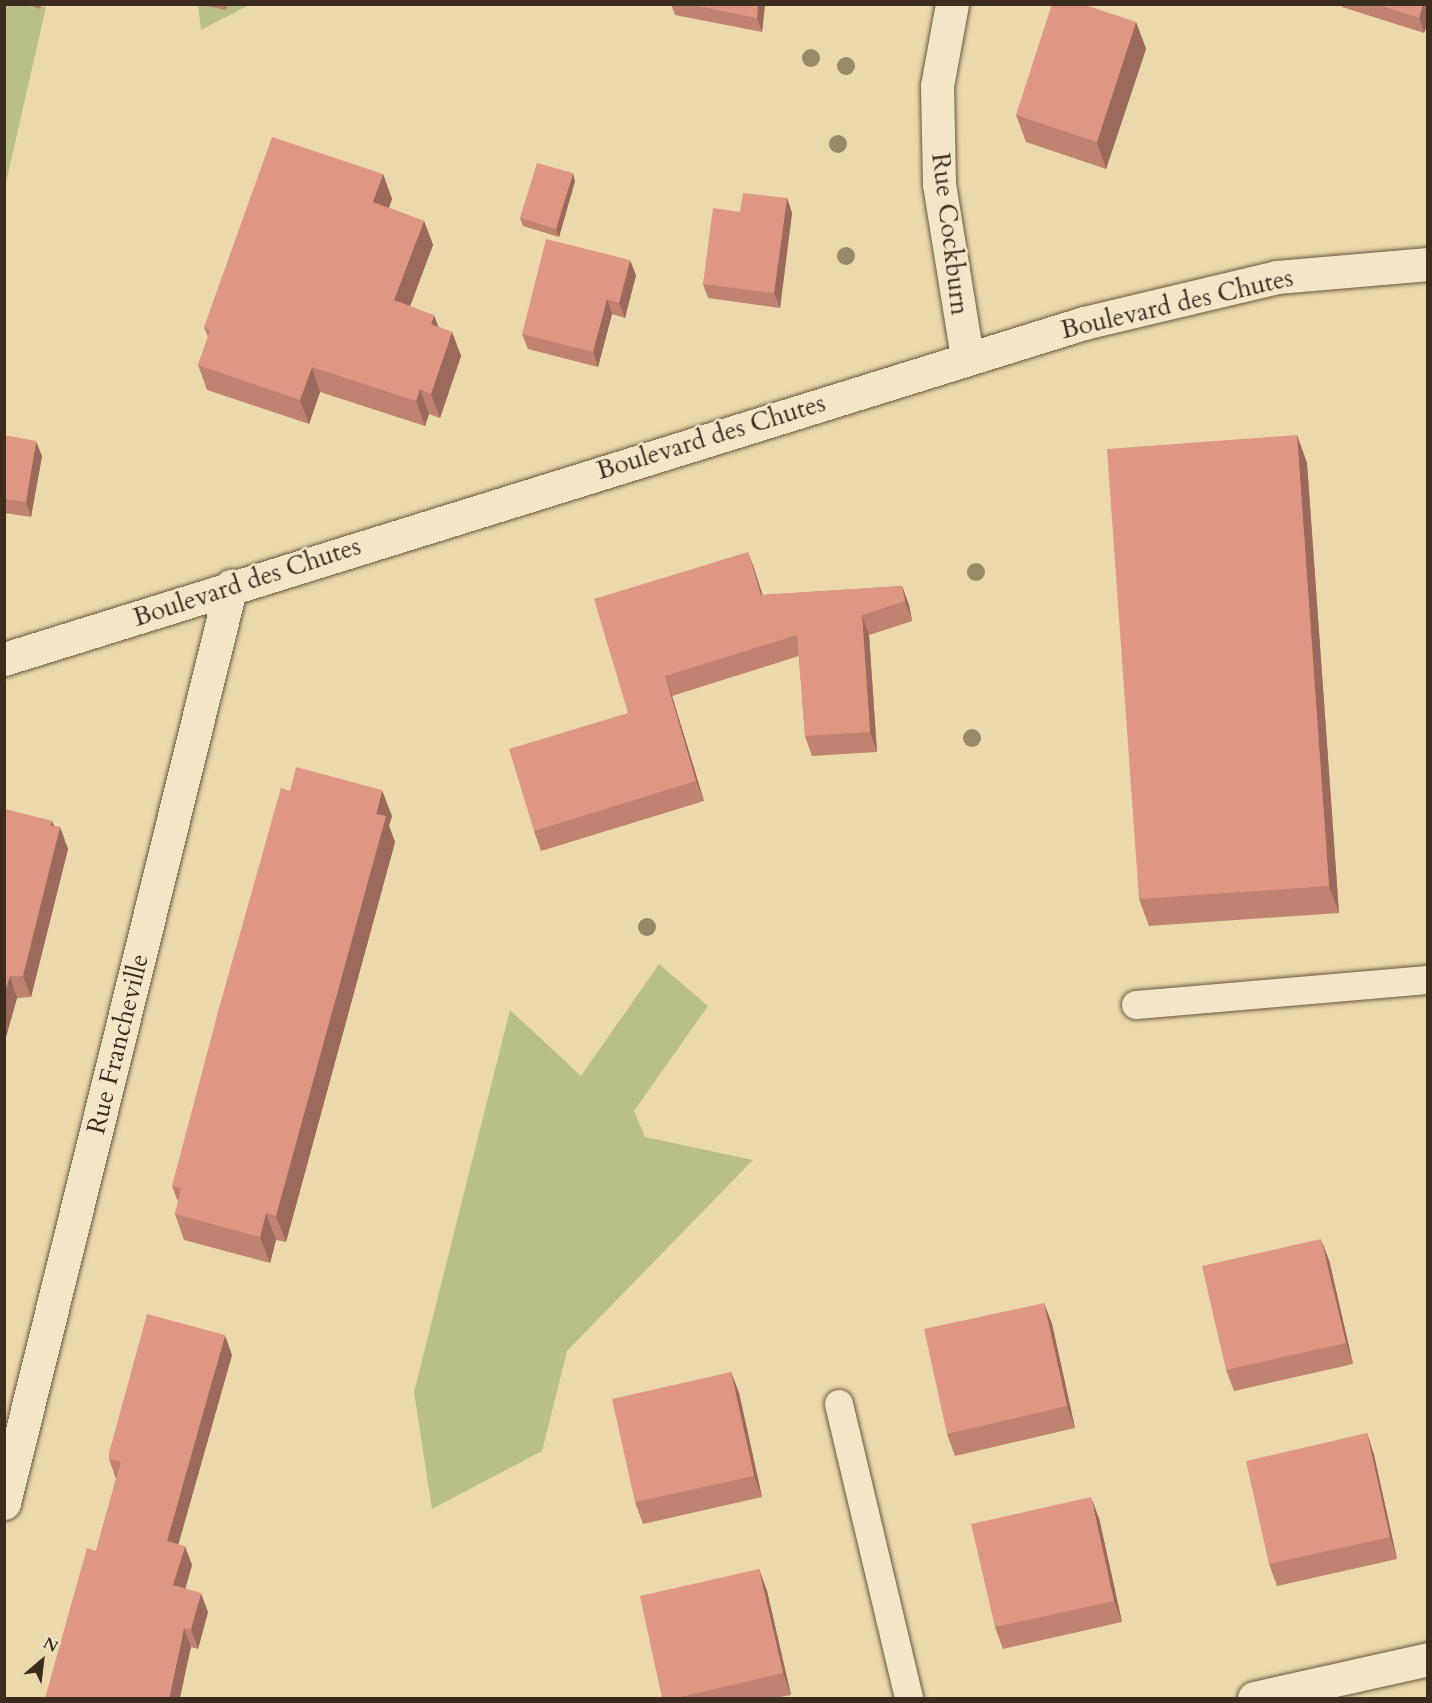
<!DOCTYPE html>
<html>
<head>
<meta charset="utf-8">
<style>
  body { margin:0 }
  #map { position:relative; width:1432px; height:1703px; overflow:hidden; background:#ecd9ab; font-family:Cardo,serif }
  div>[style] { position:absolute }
  .green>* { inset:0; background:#b9bf88 }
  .roads { filter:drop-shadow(0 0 2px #675740) drop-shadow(0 0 2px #675740) }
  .lane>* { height:28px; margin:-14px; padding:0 14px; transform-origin:14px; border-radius:14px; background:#f3e6c8 }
  .street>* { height:33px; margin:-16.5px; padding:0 16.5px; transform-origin:16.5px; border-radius:16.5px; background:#f3e6c8 }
  .secondary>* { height:33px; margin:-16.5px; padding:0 16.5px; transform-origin:16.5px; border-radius:16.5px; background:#f3e6c8 }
  .trees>* { width:18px; height:18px; margin:-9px; border-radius:50%; background:#988a68 }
  .wall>* { inset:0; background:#c08271 }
  .shaded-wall>* { inset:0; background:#9c6a5c }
  .building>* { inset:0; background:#df9783 }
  span { translate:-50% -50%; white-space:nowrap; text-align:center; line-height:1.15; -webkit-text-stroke:5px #f3e6c8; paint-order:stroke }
  .street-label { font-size:26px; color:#3b2c1d }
  .frame { position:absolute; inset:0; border:6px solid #3b2c1d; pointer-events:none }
  .north { position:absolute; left:12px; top:1631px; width:60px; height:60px; -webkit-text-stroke:4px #f3e6c8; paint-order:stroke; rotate:28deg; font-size:16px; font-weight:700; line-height:24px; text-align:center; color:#3b2c1d }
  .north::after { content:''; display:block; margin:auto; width:21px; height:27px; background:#3b2c1d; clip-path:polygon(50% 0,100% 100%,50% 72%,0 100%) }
</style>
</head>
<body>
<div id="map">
  <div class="green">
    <div style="clip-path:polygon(198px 4px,249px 5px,201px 30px)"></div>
    <div style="clip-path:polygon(5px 5px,46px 7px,5px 187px)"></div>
    <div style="clip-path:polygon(659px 964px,708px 1006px,634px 1111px,645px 1137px,753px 1160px,567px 1351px,542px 1451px,432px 1509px,414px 1392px,510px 1010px,581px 1076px)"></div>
  </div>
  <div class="roads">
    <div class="lane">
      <div style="left:1136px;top:1005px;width:293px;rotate:-4.9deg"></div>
      <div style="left:839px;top:1404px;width:302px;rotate:76.6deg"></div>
    </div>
    <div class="street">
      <div style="left:952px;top:4px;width:83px;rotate:100.4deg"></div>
      <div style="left:937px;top:86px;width:98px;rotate:88.8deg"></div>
      <div style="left:939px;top:184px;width:174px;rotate:80.8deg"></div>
      <div style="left:4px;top:1503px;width:945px;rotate:-76.1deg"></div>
      <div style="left:1254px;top:1698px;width:178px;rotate:-12.6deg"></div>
    </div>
    <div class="secondary">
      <div style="left:4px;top:659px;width:1131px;rotate:-17.28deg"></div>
      <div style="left:1084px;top:323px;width:198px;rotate:-13.4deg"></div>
      <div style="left:1277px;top:277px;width:152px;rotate:-4.9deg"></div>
    </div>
  </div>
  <div class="trees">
    <div style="left:811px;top:58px"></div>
    <div style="left:846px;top:66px"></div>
    <div style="left:838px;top:144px"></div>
    <div style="left:846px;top:256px"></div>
    <div style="left:976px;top:572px"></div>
    <div style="left:972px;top:738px"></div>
    <div style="left:647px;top:927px"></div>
  </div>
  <div class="wall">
    <div style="clip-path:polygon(26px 4px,42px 4px,40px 9px)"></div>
    <div style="clip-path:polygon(198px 4px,227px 4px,226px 10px)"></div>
    <div style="clip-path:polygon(671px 4px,765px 4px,762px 32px,675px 15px)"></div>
    <div style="clip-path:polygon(1341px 4px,1428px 4px,1428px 23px,1424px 33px,1342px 7px)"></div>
    <div style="clip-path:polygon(1136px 22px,1146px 49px,1106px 169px,1026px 142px,1016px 115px)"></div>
    <div style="clip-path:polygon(383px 174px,392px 199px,389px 208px,424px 221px,433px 245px,410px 306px,439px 327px,452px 332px,461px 356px,440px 418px,429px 414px,425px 426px,320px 392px,309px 424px,207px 390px,198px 365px,208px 337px,204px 327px)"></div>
    <div style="clip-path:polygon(575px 181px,559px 237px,523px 226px,520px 218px)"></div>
    <div style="clip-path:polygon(787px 198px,792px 213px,780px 308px,708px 298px,703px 284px,740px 212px)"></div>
    <div style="clip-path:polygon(636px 275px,625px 318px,612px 314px,598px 367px,528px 349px,522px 334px)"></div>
    <div style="clip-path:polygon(4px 435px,42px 456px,31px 517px,4px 513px)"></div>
    <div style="clip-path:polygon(1297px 435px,1307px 463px,1339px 913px,1149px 926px,1139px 899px)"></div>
    <div style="clip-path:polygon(748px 552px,762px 595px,902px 586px,909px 605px,912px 621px,869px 635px,877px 752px,812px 756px,805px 736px,799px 656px,672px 696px,704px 801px,541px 851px,534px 831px,628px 713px)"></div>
    <div style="clip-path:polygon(290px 791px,392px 816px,389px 826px,395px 842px,286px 1242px,276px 1240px,270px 1263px,184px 1240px,175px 1214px,178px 1202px,172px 1186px)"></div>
    <div style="clip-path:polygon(4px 809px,52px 821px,54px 826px,60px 827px,68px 849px,31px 997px,17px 998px,4px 1044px)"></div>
    <div style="clip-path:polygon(1329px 1260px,1353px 1364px,1234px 1391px,1226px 1370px)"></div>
    <div style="clip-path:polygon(1044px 1303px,1052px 1324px,1075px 1428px,955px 1456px,947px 1434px)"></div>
    <div style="clip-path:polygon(232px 1355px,178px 1544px,192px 1565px,185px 1588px,208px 1612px,198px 1649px,191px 1647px,96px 1551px,116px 1479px,109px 1459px)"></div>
    <div style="clip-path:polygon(731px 1372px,739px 1393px,762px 1497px,643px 1524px,635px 1502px)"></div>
    <div style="clip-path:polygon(1367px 1433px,1374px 1455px,1397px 1559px,1277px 1586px,1269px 1564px)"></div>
    <div style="clip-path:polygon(1099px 1518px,1122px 1622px,1003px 1649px,995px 1627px)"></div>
    <div style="clip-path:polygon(759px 1569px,767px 1591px,791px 1695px,775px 1698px,662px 1698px)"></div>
  </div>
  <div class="shaded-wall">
    <div style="clip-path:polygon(758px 4px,765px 4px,762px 32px,757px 18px)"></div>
    <div style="clip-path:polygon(1423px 4px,1428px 4px,1428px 23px,1424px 33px,1419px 18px)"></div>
    <div style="clip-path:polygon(1136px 22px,1146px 49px,1106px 169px,1097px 142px)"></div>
    <div style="clip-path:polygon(573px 173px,575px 181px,559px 237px,556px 229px)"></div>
    <div style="clip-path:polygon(383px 174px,392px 199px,382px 226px,373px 202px)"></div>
    <div style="clip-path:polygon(787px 198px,792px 213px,780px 308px,774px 293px)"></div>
    <div style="clip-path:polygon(424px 221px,433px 245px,403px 325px,394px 300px)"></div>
    <div style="clip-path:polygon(630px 260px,636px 275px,625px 318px,619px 303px)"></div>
    <div style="clip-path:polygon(607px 299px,612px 314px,598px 367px,593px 352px)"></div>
    <div style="clip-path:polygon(434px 315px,443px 339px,431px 324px)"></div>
    <div style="clip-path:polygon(452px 332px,461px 356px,440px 418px,431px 394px)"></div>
    <div style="clip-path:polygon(312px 367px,320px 392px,309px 424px,300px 400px)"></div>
    <div style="clip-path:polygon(420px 389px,429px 414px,425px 426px,416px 401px)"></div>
    <div style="clip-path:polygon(1297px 435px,1307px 463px,1339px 913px,1329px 886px)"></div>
    <div style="clip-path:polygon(36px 441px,42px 456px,31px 517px,26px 502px)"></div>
    <div style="clip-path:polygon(748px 552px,755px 571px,769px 615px,761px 595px)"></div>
    <div style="clip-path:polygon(902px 586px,909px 605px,912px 621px,905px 601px)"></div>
    <div style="clip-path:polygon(862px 615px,869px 635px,877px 752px,870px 732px)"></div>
    <div style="clip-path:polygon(665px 676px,672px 696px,704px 801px,696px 781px)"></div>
    <div style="clip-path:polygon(382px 790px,392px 816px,389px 826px,395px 842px,286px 1242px,276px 1216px)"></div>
    <div style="clip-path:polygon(52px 821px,58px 836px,60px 827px,68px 849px,31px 997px,23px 976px)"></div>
    <div style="clip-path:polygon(10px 976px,17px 998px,4px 1044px,4px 994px)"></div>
    <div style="clip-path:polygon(266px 1213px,276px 1240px,270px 1263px,260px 1237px)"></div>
    <div style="clip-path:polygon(1321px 1239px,1329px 1260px,1353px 1364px,1346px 1343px)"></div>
    <div style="clip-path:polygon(1044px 1303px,1052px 1324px,1075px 1428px,1067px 1406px)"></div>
    <div style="clip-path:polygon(225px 1335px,232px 1355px,174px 1560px,167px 1541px)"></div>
    <div style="clip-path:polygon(731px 1372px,739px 1393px,762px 1497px,754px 1476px)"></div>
    <div style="clip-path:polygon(1367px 1433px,1374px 1455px,1397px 1559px,1390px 1537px)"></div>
    <div style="clip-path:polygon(1091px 1497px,1099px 1518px,1122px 1622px,1114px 1601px)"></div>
    <div style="clip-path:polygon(185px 1546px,192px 1565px,181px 1604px,173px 1585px)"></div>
    <div style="clip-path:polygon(759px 1569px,767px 1591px,791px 1695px,783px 1673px)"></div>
    <div style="clip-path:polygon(201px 1593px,208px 1612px,198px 1649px,191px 1629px)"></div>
    <div style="clip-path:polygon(184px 1628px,191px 1647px,180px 1698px,169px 1698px)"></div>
  </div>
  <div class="building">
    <div style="clip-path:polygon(688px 4px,758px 4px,757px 18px)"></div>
    <div style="clip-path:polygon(1052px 4px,1082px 4px,1136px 22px,1097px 142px,1016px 115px)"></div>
    <div style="clip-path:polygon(1376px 4px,1423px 4px,1419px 18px)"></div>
    <div style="clip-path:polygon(272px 137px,383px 174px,373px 202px,424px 221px,394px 300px,434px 315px,431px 324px,452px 332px,431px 394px,420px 389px,416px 401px,312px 367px,300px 400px,198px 365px,210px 330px,204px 327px)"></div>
    <div style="clip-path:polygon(537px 163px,573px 173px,556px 229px,520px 218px)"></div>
    <div style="clip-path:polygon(743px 193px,787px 198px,774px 293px,703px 284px,713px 208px,740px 212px)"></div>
    <div style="clip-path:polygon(546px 239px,630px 260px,619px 303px,607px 299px,593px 352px,522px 334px)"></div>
    <div style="clip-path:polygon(4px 435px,36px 441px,26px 502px,4px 499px)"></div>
    <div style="clip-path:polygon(1297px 435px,1329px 886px,1139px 899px,1107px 449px)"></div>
    <div style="clip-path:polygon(748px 552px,761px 595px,902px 586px,905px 601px,862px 615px,870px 732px,805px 736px,797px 635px,665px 676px,696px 781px,534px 831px,509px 749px,628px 713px,594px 599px)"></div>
    <div style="clip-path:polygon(296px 767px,382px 790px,376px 814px,386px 816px,276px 1216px,266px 1213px,260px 1237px,175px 1214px,181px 1188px,172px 1186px,219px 1008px,281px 788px,290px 791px)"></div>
    <div style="clip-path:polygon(4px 809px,52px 821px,51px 826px,60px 827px,23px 976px,10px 976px,4px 994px)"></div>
    <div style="clip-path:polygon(1321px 1239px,1346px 1343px,1226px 1370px,1202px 1266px)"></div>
    <div style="clip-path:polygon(1044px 1303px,1067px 1406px,947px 1434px,924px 1329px)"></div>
    <div style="clip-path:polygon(147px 1314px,225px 1335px,167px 1541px,185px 1546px,173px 1585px,201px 1593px,191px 1629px,184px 1628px,169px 1698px,45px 1698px,87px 1548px,96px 1551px,121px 1462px,109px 1459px,109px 1453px)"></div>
    <div style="clip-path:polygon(731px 1372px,754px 1476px,635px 1502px,612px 1399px)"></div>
    <div style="clip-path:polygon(1367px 1433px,1390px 1537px,1269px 1564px,1246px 1461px)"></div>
    <div style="clip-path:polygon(1091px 1497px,1114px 1601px,995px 1627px,971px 1524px)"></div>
    <div style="clip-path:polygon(759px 1569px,783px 1673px,676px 1698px,662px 1698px,640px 1596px)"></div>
  </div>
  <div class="street-label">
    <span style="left:950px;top:234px;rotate:83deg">Rue Cockburn</span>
    <span style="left:1177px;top:304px;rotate:-13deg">Boulevard des Chutes</span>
    <span style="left:711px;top:437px;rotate:-17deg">Boulevard des Chutes</span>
    <span style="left:247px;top:582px;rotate:-18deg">Boulevard des Chutes</span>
    <span style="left:118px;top:1044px;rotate:-76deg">Rue Francheville</span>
  </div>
  <div class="frame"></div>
  <div class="north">N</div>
</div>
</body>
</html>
